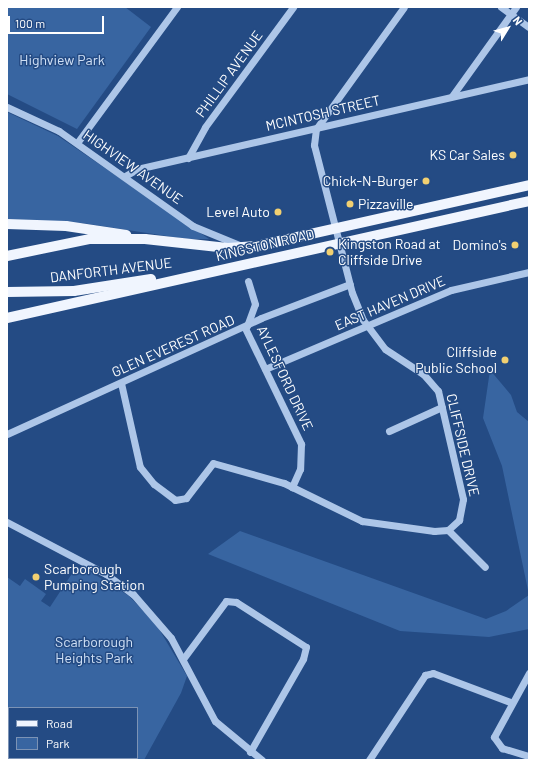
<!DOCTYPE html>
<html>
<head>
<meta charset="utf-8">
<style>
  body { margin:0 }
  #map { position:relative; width:536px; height:767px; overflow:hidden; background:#244b84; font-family:Barlow,sans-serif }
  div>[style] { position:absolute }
  .green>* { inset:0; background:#3865a1 }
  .minor>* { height:7px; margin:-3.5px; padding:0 3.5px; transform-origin:3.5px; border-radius:3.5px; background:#adc6e8 }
  .major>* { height:10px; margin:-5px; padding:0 5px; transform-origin:5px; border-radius:5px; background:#f0f5fe }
  .dots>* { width:11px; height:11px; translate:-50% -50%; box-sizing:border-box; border:2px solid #244b84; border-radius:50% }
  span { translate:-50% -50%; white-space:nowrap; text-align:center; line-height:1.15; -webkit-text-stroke:3px #244b84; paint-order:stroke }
  .park-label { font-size:14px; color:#d1e1f6 }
  .street-label { font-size:14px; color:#fff }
  .poi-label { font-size:14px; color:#fff }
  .right { translate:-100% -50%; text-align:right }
  .left { translate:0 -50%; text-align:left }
  .frame { position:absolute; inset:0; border:8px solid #fff; pointer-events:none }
  .legend { position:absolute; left:8px; top:707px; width:130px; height:52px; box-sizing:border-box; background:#244b84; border:1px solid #7c93b5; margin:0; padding:5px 7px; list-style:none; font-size:12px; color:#fff }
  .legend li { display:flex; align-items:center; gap:8px; height:20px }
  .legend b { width:20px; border:1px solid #7c93b5 }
  .north { position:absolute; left:488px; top:8px; width:40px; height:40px; -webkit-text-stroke:3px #244b84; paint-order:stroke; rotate:53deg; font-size:11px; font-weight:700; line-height:16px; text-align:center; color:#fff }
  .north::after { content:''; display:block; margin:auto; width:14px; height:18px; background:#fff; clip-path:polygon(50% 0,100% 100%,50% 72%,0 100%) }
  .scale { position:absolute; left:8px; top:16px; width:96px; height:18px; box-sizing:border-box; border:2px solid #fff; border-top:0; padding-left:5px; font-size:12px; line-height:14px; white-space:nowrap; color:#fff; -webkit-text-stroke:3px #244b84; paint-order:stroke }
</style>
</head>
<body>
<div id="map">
  <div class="green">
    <div style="clip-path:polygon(7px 7px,125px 7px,151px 27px,77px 129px,7px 94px)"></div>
    <div style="clip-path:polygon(7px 112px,58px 136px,209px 239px,186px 239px,82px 223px,7px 220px)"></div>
    <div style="clip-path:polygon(490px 370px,511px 395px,517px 412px,529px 422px,529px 629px,489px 637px,400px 631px,208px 554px,240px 531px,486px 619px,506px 611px,529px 595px,502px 466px,483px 418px)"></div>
    <div style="clip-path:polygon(evenodd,83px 567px,129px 596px,156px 624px,187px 676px,181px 693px,144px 760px,7px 760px,7px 577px,20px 586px,25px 579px,46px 594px,41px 601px,50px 607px,73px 572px,83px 567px,9px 708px,137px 708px,137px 758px,9px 758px,9px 708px)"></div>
  </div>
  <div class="minor">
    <div style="left:501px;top:7px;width:34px;rotate:36deg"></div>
    <div style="left:452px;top:96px;width:110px;rotate:-54.3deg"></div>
    <div style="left:7px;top:107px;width:57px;rotate:24.8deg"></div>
    <div style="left:59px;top:131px;width:164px;rotate:35.3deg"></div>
    <div style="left:193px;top:226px;width:50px;rotate:22.4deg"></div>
    <div style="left:77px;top:143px;width:169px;rotate:-53.7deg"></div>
    <div style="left:188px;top:158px;width:35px;rotate:-61deg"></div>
    <div style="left:205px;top:127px;width:149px;rotate:-53.7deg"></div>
    <div style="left:125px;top:176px;width:14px;rotate:-30deg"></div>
    <div style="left:137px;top:169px;width:402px;rotate:-12.9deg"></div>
    <div style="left:247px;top:326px;width:23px;rotate:-70deg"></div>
    <div style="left:255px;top:304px;width:24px;rotate:-107deg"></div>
    <div style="left:245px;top:328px;width:129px;rotate:64.2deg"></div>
    <div style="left:301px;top:444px;width:25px;rotate:92deg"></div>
    <div style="left:300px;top:469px;width:20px;rotate:114deg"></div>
    <div style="left:265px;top:369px;width:202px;rotate:-23deg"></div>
    <div style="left:451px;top:290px;width:80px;rotate:-13deg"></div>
    <div style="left:121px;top:383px;width:86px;rotate:77.3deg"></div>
    <div style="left:140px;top:467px;width:22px;rotate:51deg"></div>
    <div style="left:154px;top:484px;width:26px;rotate:37deg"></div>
    <div style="left:175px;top:500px;width:11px;rotate:-10deg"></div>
    <div style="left:186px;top:498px;width:44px;rotate:-52.4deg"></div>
    <div style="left:213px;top:463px;width:74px;rotate:15.7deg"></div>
    <div style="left:284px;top:483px;width:87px;rotate:26deg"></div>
    <div style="left:362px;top:521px;width:73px;rotate:7.9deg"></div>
    <div style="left:434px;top:531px;width:14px;rotate:-4deg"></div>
    <div style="left:448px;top:530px;width:15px;rotate:-42deg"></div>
    <div style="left:459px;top:520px;width:21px;rotate:-79deg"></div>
    <div style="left:463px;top:499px;width:111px;rotate:-103deg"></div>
    <div style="left:438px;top:391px;width:23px;rotate:-131deg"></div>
    <div style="left:423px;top:374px;width:45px;rotate:-146.7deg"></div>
    <div style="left:385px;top:349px;width:36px;rotate:-127deg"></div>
    <div style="left:363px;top:320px;width:29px;rotate:-112deg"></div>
    <div style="left:352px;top:293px;width:153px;rotate:-104.4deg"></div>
    <div style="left:314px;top:145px;width:16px;rotate:-83deg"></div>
    <div style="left:316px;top:129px;width:150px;rotate:-54.2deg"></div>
    <div style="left:389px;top:431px;width:58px;rotate:-24.4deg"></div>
    <div style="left:7px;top:434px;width:279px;rotate:-24.5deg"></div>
    <div style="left:261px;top:318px;width:95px;rotate:-20.9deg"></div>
    <div style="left:7px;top:522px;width:112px;rotate:27.7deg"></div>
    <div style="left:106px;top:574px;width:34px;rotate:37deg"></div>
    <div style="left:133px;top:594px;width:58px;rotate:49.2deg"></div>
    <div style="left:171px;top:638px;width:94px;rotate:62.1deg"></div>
    <div style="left:215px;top:721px;width:61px;rotate:39.7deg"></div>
    <div style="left:448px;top:530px;width:52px;rotate:45deg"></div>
    <div style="left:183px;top:659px;width:72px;rotate:-53.4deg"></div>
    <div style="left:226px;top:601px;width:10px;rotate:6deg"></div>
    <div style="left:236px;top:602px;width:83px;rotate:32.7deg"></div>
    <div style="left:306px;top:647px;width:12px;rotate:104deg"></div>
    <div style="left:303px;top:659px;width:107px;rotate:119.7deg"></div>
    <div style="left:529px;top:673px;width:73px;rotate:118.7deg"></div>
    <div style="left:494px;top:737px;width:14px;rotate:54deg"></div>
    <div style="left:502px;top:748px;width:28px;rotate:17deg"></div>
    <div style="left:369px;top:760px;width:102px;rotate:-56.6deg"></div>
    <div style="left:425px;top:675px;width:8px;rotate:-14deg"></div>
    <div style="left:433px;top:673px;width:82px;rotate:20.6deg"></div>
  </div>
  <div class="major">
    <div style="left:7px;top:224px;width:59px;rotate:1.9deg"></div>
    <div style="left:66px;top:226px;width:61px;rotate:8.5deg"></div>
    <div style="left:7px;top:256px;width:85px;rotate:-11.6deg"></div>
    <div style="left:90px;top:239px;width:55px"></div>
    <div style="left:145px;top:239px;width:83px;rotate:6.2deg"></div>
    <div style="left:228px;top:248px;width:29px;rotate:-4deg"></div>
    <div style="left:257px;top:246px;width:279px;rotate:-12.6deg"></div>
    <div style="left:7px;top:292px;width:67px;rotate:-0.9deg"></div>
    <div style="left:74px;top:291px;width:78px;rotate:-8.9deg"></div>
    <div style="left:7px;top:318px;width:535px;rotate:-12.63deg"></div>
  </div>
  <div class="dots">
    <div style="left:513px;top:155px;background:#f2d071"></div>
    <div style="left:426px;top:181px;background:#f2d071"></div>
    <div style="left:350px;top:204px;background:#f2d071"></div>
    <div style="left:278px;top:212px;background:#f2d071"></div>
    <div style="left:515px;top:245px;background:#f2d071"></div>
    <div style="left:330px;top:252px;background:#f2d071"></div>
    <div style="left:505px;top:360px;background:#f2d071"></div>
    <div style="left:36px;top:577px;background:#f2d071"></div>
  </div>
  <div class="park-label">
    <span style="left:62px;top:60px">Highview Park</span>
    <span style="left:94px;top:650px">Scarborough<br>Heights Park</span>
  </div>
  <div class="street-label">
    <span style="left:229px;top:74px;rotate:-54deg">PHILLIP AVENUE</span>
    <span style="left:323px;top:113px;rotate:-13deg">MCINTOSH STREET</span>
    <span style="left:133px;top:167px;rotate:35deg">HIGHVIEW AVENUE</span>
    <span style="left:265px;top:245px;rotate:-13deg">KINGSTON ROAD</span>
    <span style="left:111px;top:270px;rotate:-7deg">DANFORTH AVENUE</span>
    <span style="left:390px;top:303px;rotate:-23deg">EAST HAVEN DRIVE</span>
    <span style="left:173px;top:346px;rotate:-24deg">GLEN EVEREST ROAD</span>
    <span style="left:285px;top:378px;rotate:65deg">AYLESFORD DRIVE</span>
    <span style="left:463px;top:445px;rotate:77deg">CLIFFSIDE DRIVE</span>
  </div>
  <div class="poi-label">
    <span class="right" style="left:505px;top:155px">KS Car Sales</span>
    <span class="right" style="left:418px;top:181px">Chick-N-Burger</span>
    <span class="left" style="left:358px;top:204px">Pizzaville</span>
    <span class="right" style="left:270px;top:212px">Level Auto</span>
    <span class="left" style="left:338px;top:252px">Kingston Road at<br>Cliffside Drive</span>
    <span class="right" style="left:507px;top:245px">Domino's</span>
    <span class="right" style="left:497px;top:360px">Cliffside<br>Public School</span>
    <span class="left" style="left:44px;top:577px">Scarborough<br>Pumping Station</span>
  </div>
  <div class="frame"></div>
  <ul class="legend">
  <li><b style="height:5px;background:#f0f5fe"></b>Road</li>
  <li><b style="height:11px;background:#3865a1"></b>Park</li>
  </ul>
  <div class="north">N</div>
  <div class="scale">100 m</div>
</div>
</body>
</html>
